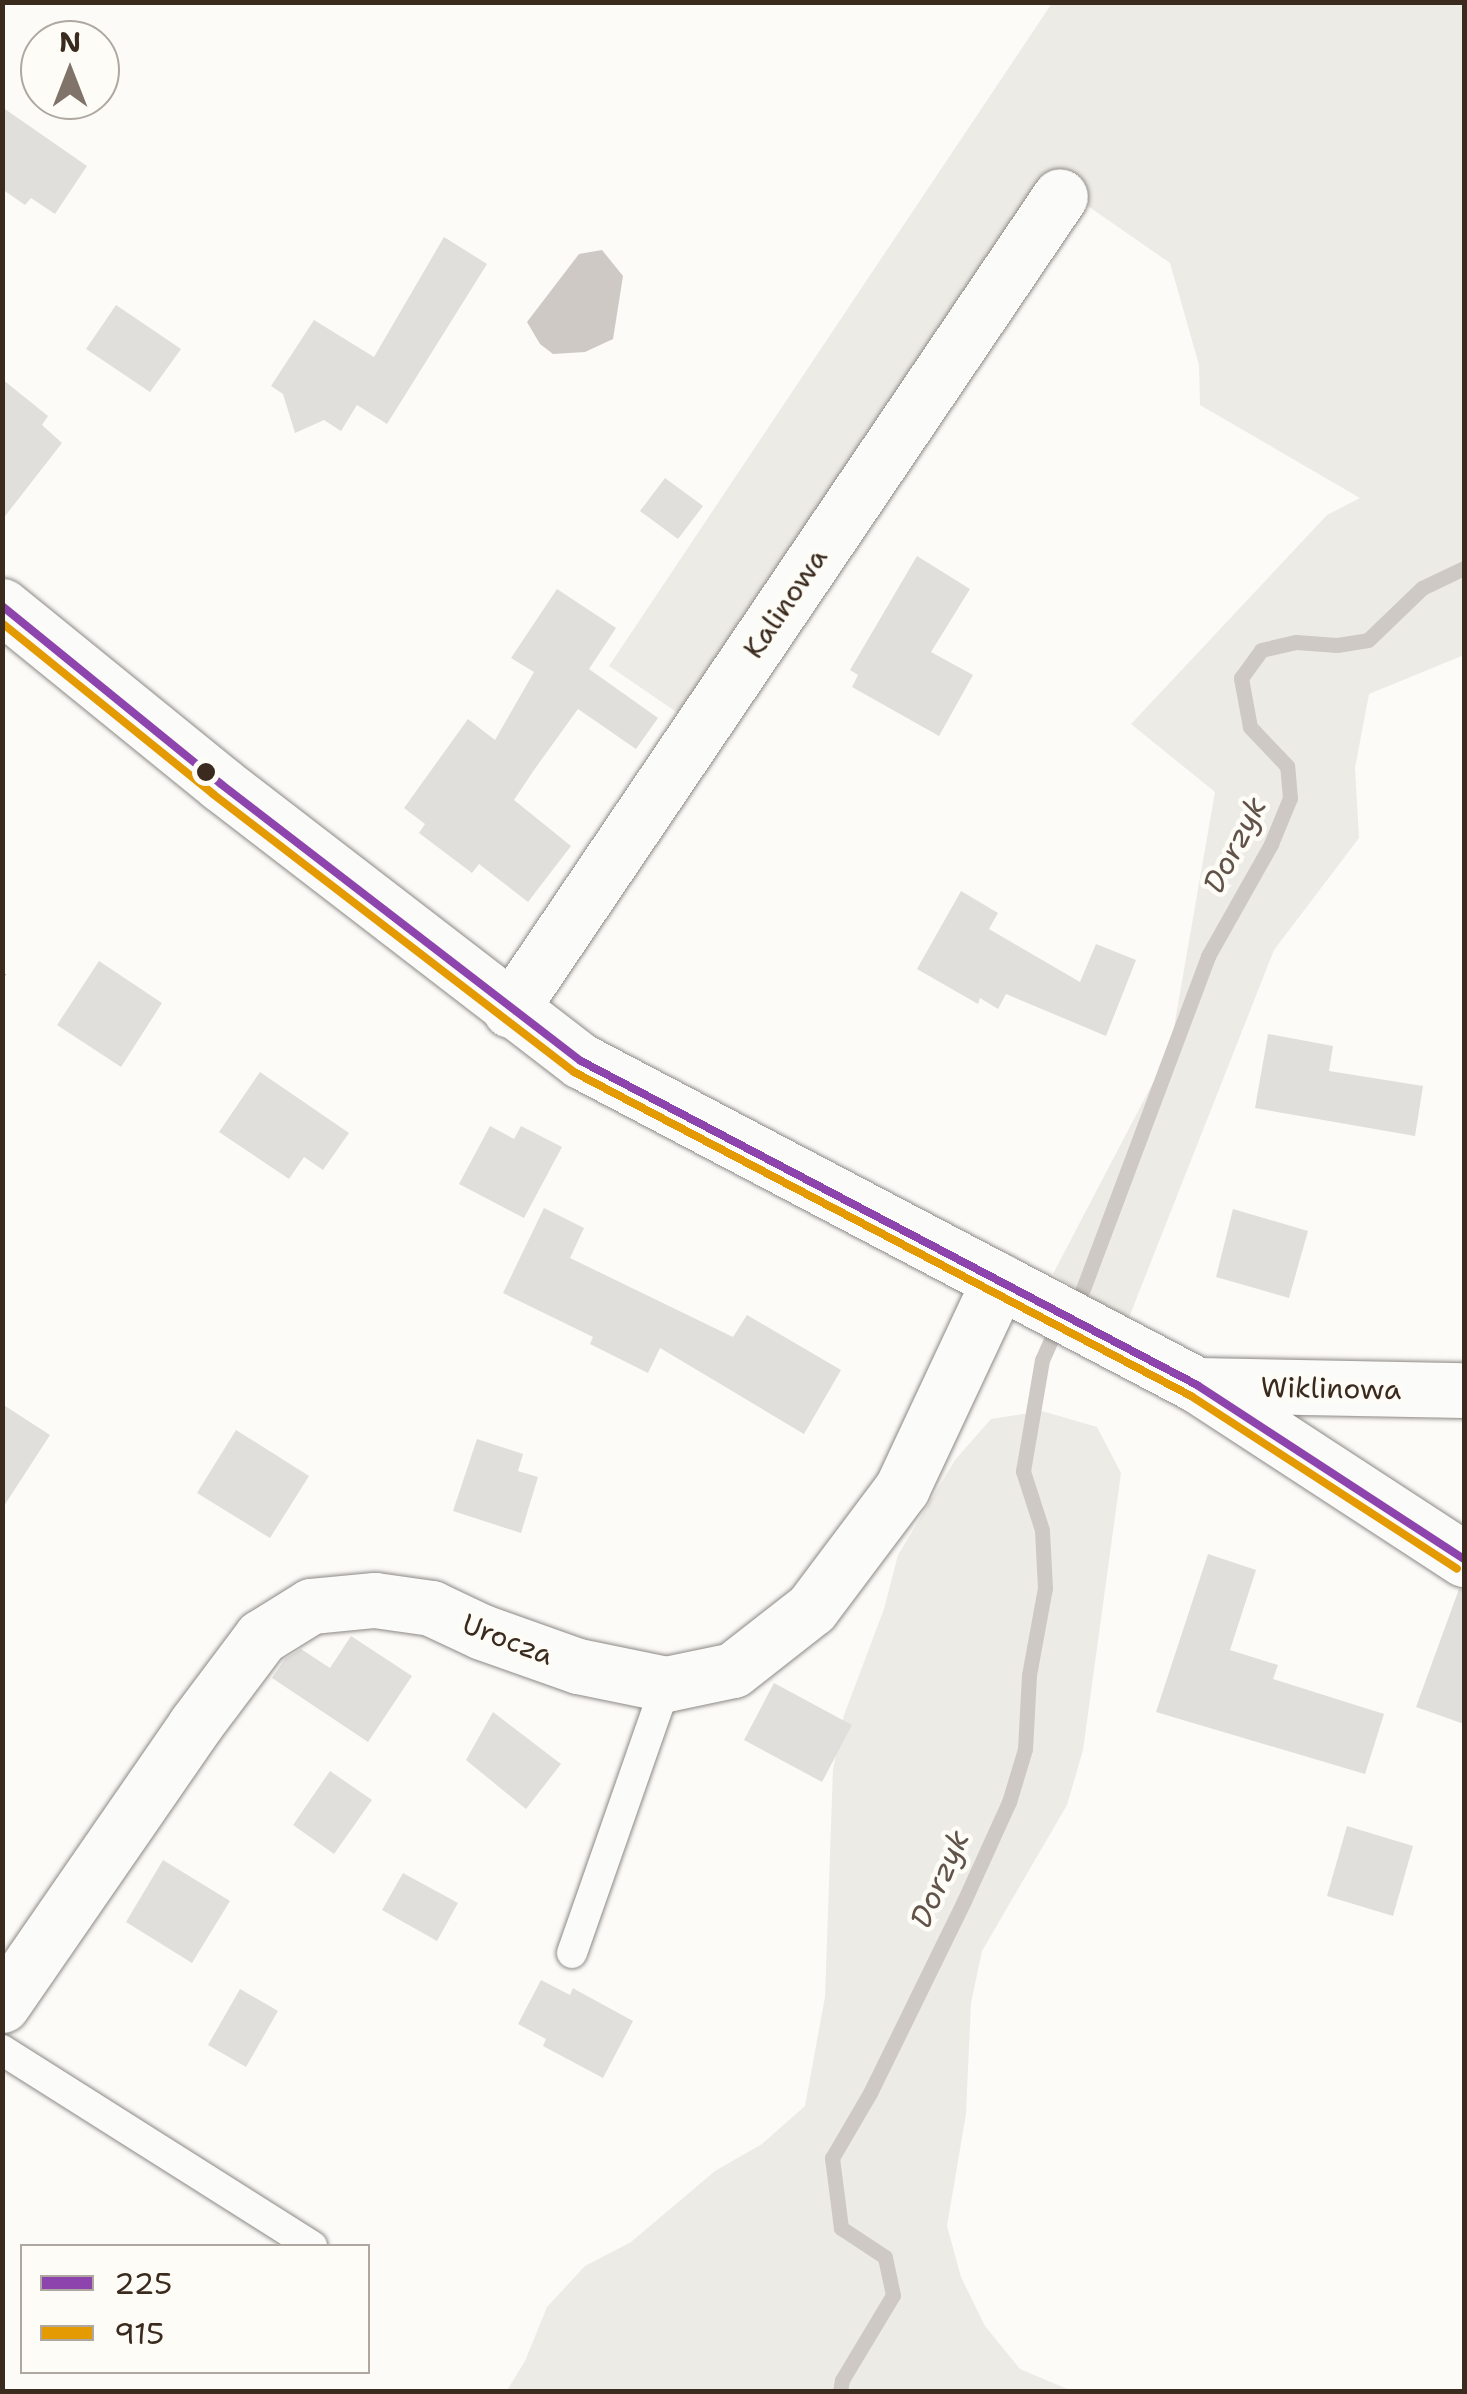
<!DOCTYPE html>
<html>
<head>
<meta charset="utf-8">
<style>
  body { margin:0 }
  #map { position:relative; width:1467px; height:2394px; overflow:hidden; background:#fcfbf8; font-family:"Shantell Sans",sans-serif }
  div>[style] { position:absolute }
  .green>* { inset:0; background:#edebe6 }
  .water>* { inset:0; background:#cec9c4 }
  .stream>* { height:15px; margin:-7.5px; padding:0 7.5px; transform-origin:7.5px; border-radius:7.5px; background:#cec9c4 }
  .building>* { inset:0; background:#e0dfdc }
  .path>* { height:6px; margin-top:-3px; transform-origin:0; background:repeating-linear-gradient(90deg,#b6b4b1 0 2.5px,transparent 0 10.5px) }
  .roads { filter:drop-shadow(0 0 2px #8d8985) drop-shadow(0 0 2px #8d8985) }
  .service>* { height:30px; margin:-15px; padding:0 15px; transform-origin:15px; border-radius:15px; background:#fbfbf9 }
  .minor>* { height:55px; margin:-27.5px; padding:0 27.5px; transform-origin:27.5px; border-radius:27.5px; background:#fbfbf9 }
  .bus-1>* { height:8px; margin:-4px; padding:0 4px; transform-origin:4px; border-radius:4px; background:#8e44ad }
  .bus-2>* { height:8px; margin:-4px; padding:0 4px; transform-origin:4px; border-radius:4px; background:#e49a03 }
  .dots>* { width:28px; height:28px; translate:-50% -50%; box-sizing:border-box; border:5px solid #fdfcf7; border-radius:50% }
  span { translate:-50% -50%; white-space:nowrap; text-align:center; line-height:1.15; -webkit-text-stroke:9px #fdfcf7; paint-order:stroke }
  .street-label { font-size:28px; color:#3b2a1e }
  .water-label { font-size:30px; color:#615349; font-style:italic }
  .frame { position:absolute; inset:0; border:5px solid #3b2a1e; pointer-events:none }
  .legend { position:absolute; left:20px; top:2244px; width:350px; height:130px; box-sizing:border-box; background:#fdfcf7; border:2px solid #afa8a0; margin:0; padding:12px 18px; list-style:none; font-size:30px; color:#3b2a1e }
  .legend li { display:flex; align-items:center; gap:20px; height:50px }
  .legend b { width:50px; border:2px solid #afa8a0 }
  .north { position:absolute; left:20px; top:20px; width:100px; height:100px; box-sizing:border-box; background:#fdfcf7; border:2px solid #afa8a0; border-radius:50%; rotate:0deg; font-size:28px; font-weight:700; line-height:40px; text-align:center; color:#3b2a1e }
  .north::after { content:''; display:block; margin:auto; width:35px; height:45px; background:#7f736a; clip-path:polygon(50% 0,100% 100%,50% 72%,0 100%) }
</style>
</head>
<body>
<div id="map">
  <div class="green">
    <div style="clip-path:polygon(1052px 3px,1464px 3px,1464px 655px,1369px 694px,1355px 768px,1359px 838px,1274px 950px,1128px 1320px,1053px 1274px,1170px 1050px,1215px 792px,1131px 724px,1327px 515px,1360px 498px,1200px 405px,1199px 365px,1170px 263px,1056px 184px,694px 724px,609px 666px)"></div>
    <div style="clip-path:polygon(1042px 1411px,1097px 1427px,1121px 1473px,1083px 1750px,1067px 1805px,982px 1951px,971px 2003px,966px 2114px,947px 2226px,961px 2277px,985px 2326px,1020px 2369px,1072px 2391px,506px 2392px,525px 2361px,547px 2307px,585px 2266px,631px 2242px,715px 2171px,762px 2144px,805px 2106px,825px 1997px,833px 1769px,844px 1715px,884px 1609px,898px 1555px,955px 1460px,991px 1419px)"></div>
  </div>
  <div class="water">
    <div style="clip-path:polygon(602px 250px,623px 276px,613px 339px,585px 352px,553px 354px,540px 344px,527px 322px,579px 254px)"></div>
  </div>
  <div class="stream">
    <div style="left:1083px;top:1289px;width:356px;rotate:-69.4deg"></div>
    <div style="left:1208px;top:956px;width:129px;rotate:-60.6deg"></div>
    <div style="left:1271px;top:844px;width:50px;rotate:-67.6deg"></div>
    <div style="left:1290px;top:798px;width:32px;rotate:-95deg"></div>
    <div style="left:1287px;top:766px;width:54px;rotate:-133.5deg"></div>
    <div style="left:1250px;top:727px;width:50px;rotate:-100.4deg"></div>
    <div style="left:1241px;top:678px;width:34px;rotate:-54deg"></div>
    <div style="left:1261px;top:650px;width:36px;rotate:-13deg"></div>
    <div style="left:1296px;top:642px;width:41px;rotate:4.2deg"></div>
    <div style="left:1337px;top:645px;width:31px;rotate:-9deg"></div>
    <div style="left:1368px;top:640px;width:75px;rotate:-43.9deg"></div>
    <div style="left:1422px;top:588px;width:47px;rotate:-25.5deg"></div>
    <div style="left:840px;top:2392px;width:12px;rotate:-81deg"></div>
    <div style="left:842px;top:2380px;width:99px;rotate:-59deg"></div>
    <div style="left:893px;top:2295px;width:39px;rotate:-102deg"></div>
    <div style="left:885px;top:2257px;width:53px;rotate:-146.6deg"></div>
    <div style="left:841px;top:2228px;width:71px;rotate:-97.3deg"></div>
    <div style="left:832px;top:2158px;width:75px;rotate:-59.7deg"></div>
    <div style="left:870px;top:2093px;width:214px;rotate:-63.9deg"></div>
    <div style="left:964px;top:1901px;width:109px;rotate:-65.6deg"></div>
    <div style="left:1009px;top:1802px;width:55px;rotate:-73.2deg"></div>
    <div style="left:1025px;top:1749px;width:74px;rotate:-86.9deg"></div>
    <div style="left:1029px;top:1675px;width:88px;rotate:-79.6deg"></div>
    <div style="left:1045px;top:1588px;width:58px;rotate:-93deg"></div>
    <div style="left:1042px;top:1530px;width:62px;rotate:-107.9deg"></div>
    <div style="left:1023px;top:1471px;width:113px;rotate:-80.3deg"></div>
    <div style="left:1042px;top:1360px;width:22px;rotate:-66deg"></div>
  </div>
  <div class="building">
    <div style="clip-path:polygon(2px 107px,87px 166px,55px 214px,31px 198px,25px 205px,2px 189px)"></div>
    <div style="clip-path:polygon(444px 237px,487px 264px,387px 424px,357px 405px,341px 431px,324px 420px,295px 433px,283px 394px,271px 386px,314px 320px,374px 357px)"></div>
    <div style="clip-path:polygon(116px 305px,181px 349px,150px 392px,86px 349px)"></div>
    <div style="clip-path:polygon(2px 379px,48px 416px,42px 425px,62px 443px,2px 520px)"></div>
    <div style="clip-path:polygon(665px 478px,703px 506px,678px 539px,640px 511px)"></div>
    <div style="clip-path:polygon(917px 556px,970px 589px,931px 652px,973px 675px,939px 736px,852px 687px,858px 675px,850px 670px)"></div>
    <div style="clip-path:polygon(557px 589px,616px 628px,589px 669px,658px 718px,636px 749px,578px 709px,534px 770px,514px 800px,571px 846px,528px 902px,479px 864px,472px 873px,419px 833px,425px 824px,404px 808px,468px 719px,495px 740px,534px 672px,511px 658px)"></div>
    <div style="clip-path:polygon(961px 891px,998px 913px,989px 929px,1080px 982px,1096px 944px,1136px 960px,1106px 1036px,1006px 994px,998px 1009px,980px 998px,978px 1004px,917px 969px)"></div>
    <div style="clip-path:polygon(99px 961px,162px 1003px,121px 1067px,57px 1025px)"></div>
    <div style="clip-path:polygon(1268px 1034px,1333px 1046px,1329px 1071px,1423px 1086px,1415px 1136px,1255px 1108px)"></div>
    <div style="clip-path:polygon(260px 1072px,349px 1133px,323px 1170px,304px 1157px,289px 1179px,219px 1132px)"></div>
    <div style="clip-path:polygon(490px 1126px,514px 1139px,521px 1126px,562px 1147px,524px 1218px,459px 1184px)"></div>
    <div style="clip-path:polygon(544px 1208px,584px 1228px,570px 1258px,733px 1337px,747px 1315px,841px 1370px,804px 1434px,660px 1348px,648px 1373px,590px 1344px,593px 1337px,503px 1293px)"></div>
    <div style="clip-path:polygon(1233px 1209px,1308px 1231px,1289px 1298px,1216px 1277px)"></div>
    <div style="clip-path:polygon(2px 1404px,50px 1435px,2px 1509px)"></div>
    <div style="clip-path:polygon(236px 1430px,309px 1476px,270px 1538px,197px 1493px)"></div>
    <div style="clip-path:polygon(477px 1439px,523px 1454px,518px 1471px,538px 1477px,521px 1533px,453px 1511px)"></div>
    <div style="clip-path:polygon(1208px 1554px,1256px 1570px,1230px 1650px,1278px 1665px,1273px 1679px,1384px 1714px,1365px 1774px,1156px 1712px)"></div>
    <div style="clip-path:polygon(1459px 1589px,1464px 1590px,1464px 1724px,1416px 1707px)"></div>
    <div style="clip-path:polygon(351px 1636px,412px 1676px,368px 1742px,272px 1678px,285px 1659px,301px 1649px,330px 1668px)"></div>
    <div style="clip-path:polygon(774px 1683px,852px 1725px,822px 1782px,744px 1740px)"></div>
    <div style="clip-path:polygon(493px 1712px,561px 1764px,526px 1809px,466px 1760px)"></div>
    <div style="clip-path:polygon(330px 1771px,372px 1800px,334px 1854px,293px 1825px)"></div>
    <div style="clip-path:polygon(1347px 1826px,1413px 1846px,1393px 1916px,1327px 1896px)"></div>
    <div style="clip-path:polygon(163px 1860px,230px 1901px,192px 1963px,126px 1922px)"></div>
    <div style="clip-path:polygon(403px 1873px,458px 1903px,437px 1941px,382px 1910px)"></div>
    <div style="clip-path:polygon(541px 1980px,570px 1995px,573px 1988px,578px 1991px,633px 2021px,603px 2078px,543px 2046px,546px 2039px,518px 2024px)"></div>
    <div style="clip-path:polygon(240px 1989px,278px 2011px,246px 2067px,208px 2045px)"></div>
  </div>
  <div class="path">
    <div style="left:2px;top:975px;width:7px;rotate:-56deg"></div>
  </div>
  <div class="roads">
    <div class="service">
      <div style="left:572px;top:1953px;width:285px;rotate:-70.7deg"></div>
      <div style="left:2px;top:2050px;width:367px;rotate:32.3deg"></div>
    </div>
    <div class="minor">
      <div style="left:2px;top:606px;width:282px;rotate:39.1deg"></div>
      <div style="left:221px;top:784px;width:454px;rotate:37.6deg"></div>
      <div style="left:581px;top:1061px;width:696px;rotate:27.74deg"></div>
      <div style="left:1197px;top:1385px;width:319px;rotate:33.1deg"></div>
      <div style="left:510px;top:1010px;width:982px;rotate:-55.95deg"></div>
      <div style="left:1197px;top:1385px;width:267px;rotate:1.1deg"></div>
      <div style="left:2px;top:2005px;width:340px;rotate:-55.4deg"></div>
      <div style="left:195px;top:1725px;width:110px;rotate:-53.1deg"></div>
      <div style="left:261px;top:1637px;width:59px;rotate:-31.8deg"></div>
      <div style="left:311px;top:1606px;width:64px;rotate:-5.4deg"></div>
      <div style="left:375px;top:1600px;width:57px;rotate:8.1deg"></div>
      <div style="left:431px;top:1608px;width:56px;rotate:25.2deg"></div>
      <div style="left:482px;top:1632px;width:102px;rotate:19.5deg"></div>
      <div style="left:578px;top:1666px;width:90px;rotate:11.6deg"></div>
      <div style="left:666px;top:1684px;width:68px;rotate:-11.8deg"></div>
      <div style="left:733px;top:1670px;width:100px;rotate:-38.1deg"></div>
      <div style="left:812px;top:1608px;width:150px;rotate:-53.1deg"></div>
      <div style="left:902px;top:1488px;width:229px;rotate:-64.9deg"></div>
    </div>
  </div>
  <div class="bus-1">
    <div style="left:2px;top:606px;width:282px;rotate:39.1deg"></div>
    <div style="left:221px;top:784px;width:454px;rotate:37.6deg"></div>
    <div style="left:581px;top:1061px;width:696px;rotate:27.74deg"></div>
    <div style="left:1197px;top:1385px;width:319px;rotate:33.1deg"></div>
  </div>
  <div class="bus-2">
    <div style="left:2px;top:623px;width:272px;rotate:39deg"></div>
    <div style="left:213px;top:794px;width:456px;rotate:37.6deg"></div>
    <div style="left:574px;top:1072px;width:697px;rotate:27.7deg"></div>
    <div style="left:1191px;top:1396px;width:317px;rotate:33deg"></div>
  </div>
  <div class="dots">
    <div style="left:206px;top:772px;background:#3b2a1e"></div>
  </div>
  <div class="street-label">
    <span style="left:785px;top:603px;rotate:-56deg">Kalinowa</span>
    <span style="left:1331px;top:1388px;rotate:1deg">Wiklinowa</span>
    <span style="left:508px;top:1639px;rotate:21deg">Urocza</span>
  </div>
  <div class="water-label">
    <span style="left:1235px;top:845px;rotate:-63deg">Dorzyk</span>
    <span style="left:940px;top:1879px;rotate:-66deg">Dorzyk</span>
  </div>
  <div class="frame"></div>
  <ul class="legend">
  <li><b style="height:12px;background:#8e44ad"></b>225</li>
  <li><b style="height:12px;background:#e49a03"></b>915</li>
  </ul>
  <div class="north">N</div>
</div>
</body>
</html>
